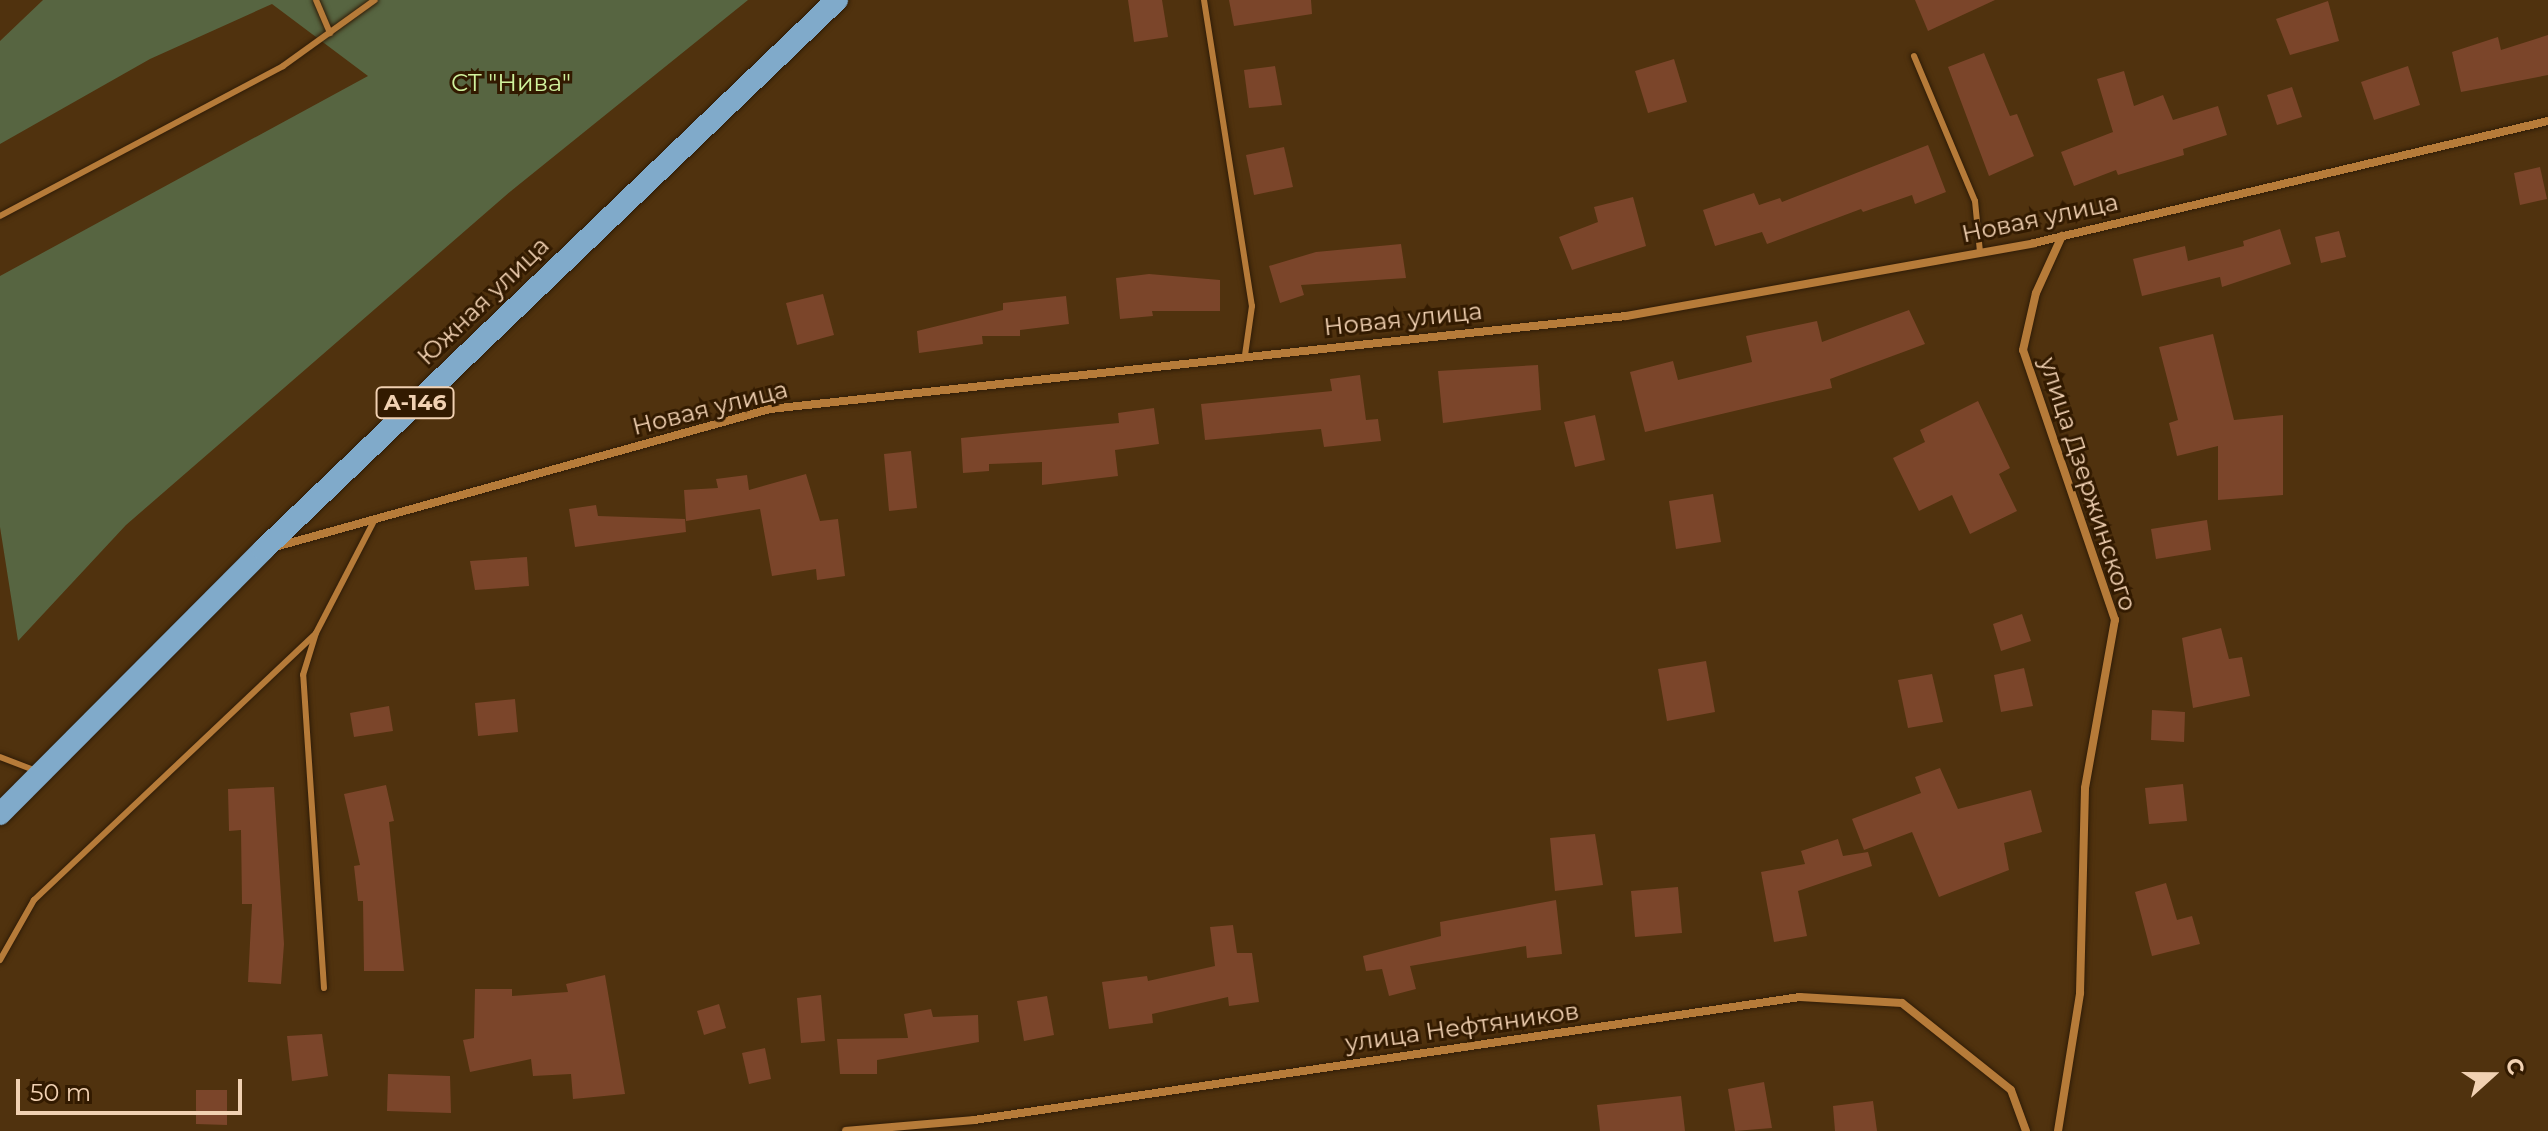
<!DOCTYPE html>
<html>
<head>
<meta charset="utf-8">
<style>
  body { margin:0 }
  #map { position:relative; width:2548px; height:1131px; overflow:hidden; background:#50320e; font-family:Montserrat,sans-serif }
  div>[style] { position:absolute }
  .green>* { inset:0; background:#576541 }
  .building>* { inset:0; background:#7b452a }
  .roads { filter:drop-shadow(0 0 2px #2f1c07) drop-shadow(0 0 2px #2f1c07) }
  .service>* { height:6px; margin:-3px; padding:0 3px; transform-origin:3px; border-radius:3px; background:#b67b39 }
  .minor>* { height:8px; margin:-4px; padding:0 4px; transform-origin:4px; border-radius:4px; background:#b67b39 }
  .trunk>* { height:22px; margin:-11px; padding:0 11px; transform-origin:11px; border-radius:11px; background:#80aaca }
  span { translate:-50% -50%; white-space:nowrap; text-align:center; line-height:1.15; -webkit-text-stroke:6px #321a00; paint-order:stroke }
  .shield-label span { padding:2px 6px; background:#321a00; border:2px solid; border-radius:6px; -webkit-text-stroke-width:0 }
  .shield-label { font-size:22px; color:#f1d1b2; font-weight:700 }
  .park-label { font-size:24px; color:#d0f29d }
  .street-label { font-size:24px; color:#f1d1b2 }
  .north { position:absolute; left:2452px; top:1035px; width:80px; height:80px; -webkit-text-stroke:6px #321a00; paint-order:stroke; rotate:69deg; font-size:22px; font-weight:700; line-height:32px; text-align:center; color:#f1d1b2 }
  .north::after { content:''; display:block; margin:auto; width:28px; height:36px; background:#f1d1b2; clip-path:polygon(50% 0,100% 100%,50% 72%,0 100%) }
  .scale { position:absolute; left:16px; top:1079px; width:226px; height:36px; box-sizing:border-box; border:4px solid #f1d1b2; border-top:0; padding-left:10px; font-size:24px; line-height:28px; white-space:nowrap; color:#f1d1b2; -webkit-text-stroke:6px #321a00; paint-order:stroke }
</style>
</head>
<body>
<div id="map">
  <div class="green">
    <div style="clip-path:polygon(43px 0,748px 0,511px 191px,126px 525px,18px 641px,0 527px,0 276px,368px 76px,272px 4px,150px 59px,0 144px,0 41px)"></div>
  </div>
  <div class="building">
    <div style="clip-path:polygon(1128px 0,1162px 0,1168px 37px,1134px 42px)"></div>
    <div style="clip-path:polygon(1229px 0,1311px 0,1312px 14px,1234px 26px)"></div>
    <div style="clip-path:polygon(1915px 0,1995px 0,1928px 31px)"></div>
    <div style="clip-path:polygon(2328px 1px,2339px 41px,2290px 55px,2276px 19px)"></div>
    <div style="clip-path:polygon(2548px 35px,2548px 75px,2461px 92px,2452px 52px,2498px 37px,2501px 50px)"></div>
    <div style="clip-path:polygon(1984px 53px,2010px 116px,2017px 114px,2034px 156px,1989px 176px,1948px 67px)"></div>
    <div style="clip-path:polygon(1674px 59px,1687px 102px,1648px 113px,1635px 71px)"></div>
    <div style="clip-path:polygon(1275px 66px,1282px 105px,1249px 108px,1244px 70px)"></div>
    <div style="clip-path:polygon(2408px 66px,2420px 105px,2374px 120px,2361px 82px)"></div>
    <div style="clip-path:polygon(2124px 71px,2134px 106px,2163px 95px,2173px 120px,2218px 106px,2227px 135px,2183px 149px,2184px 155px,2118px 175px,2116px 170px,2074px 186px,2061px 152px,2113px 132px,2097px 79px)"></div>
    <div style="clip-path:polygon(2292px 87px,2302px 117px,2277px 125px,2267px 95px)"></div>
    <div style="clip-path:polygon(1928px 145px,1946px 192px,1915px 204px,1912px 195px,1863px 212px,1861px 209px,1767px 244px,1762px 232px,1715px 246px,1703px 210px,1754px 193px,1759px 205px,1780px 198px,1782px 202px)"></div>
    <div style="clip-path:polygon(1284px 147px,1293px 187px,1254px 195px,1246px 155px)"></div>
    <div style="clip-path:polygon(2540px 167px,2547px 199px,2520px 205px,2514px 173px)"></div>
    <div style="clip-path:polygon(1633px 197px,1646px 246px,1572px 270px,1559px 237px,1598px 222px,1594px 207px)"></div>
    <div style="clip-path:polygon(2280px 229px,2291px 264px,2222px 287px,2220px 277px,2142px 296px,2133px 259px,2185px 246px,2188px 261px,2244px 246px,2243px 241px)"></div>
    <div style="clip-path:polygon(2339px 231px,2346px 257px,2321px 263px,2315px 237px)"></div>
    <div style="clip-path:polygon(1401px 244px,1406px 278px,1301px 285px,1304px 295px,1280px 303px,1269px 266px,1316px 252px)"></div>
    <div style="clip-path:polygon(1149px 274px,1220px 280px,1220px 311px,1152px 311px,1153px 316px,1120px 319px,1116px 278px)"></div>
    <div style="clip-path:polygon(823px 294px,834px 335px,797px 345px,786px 303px)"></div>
    <div style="clip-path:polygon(1066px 296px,1069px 324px,1020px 330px,1020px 336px,982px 336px,983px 344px,919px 353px,917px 331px,1003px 310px,1003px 303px)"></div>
    <div style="clip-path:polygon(1909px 310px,1925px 344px,1830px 379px,1832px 388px,1645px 432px,1630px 372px,1673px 361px,1678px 380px,1752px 362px,1746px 336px,1817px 321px,1822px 342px)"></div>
    <div style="clip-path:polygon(2213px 334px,2234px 420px,2283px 415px,2283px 495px,2218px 500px,2218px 446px,2177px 456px,2169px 423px,2178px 420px,2159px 347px)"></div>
    <div style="clip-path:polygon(1538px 365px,1541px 410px,1443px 423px,1438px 371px)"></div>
    <div style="clip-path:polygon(1360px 375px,1366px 420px,1378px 419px,1381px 441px,1324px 447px,1321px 429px,1205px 440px,1201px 404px,1332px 391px,1330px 379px)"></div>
    <div style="clip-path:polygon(1978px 401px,2010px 468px,1999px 474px,2017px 511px,1970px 534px,1952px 495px,1919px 511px,1893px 458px,1925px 442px,1920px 430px)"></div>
    <div style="clip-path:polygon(1154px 408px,1159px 444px,1115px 450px,1118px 476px,1042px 485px,1042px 462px,989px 464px,989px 471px,963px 473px,961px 438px,1119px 423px,1118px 413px)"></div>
    <div style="clip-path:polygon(1595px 415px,1605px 460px,1575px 467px,1564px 422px)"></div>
    <div style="clip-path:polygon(911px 451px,917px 508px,889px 511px,884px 454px)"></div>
    <div style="clip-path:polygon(806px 474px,820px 521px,838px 519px,845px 576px,817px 580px,816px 569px,772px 576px,760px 509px,686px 521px,684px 490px,718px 488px,716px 479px,747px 475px,749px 490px)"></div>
    <div style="clip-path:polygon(1713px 494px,1721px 542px,1676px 549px,1669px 501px)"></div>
    <div style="clip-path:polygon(596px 505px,598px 516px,685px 519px,686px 532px,575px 547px,569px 509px)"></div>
    <div style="clip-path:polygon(2207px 520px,2211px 550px,2156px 559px,2151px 529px)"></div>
    <div style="clip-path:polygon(527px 557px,529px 586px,475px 590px,470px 561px)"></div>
    <div style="clip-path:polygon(2022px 614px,2031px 641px,2001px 651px,1993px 624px)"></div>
    <div style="clip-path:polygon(2221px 628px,2229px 659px,2242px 657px,2250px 696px,2193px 708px,2182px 638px)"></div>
    <div style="clip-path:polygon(1706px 661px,1715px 712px,1667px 721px,1658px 669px)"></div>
    <div style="clip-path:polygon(2024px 668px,2033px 706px,2001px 712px,1994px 675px)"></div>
    <div style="clip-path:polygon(1932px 674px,1943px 722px,1908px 728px,1898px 680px)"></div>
    <div style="clip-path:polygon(515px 699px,518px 732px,478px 736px,475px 703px)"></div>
    <div style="clip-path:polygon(389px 706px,393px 731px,354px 737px,350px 713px)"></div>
    <div style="clip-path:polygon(2152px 710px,2185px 712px,2184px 742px,2151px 740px)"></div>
    <div style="clip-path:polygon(1940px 768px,1958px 809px,2031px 790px,2042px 832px,2004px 843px,2009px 870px,1939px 897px,1912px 832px,1864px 850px,1852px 819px,1921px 793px,1915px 777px)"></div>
    <div style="clip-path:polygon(2183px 784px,2187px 821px,2149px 824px,2145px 788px)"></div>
    <div style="clip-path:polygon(386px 785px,394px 821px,389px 822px,404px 971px,364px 971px,363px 901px,358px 901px,354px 866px,360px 865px,344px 794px)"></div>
    <div style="clip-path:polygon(274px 787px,284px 944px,281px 984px,248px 982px,252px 904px,242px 904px,241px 830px,229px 831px,228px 789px)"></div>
    <div style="clip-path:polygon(1595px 834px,1603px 885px,1555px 891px,1550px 838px)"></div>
    <div style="clip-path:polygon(1838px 839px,1843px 856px,1868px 852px,1872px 866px,1798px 891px,1807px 936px,1774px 942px,1761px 872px,1805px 864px,1801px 851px)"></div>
    <div style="clip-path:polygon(2166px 883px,2177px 920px,2192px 916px,2200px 944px,2152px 956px,2135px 892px)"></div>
    <div style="clip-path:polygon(1678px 887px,1682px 933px,1635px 937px,1631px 891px)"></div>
    <div style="clip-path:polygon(1556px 900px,1562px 954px,1527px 958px,1526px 946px,1410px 966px,1416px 989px,1389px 996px,1382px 969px,1366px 971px,1363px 956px,1441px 936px,1440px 922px)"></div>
    <div style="clip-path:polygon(1233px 925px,1237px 953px,1252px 953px,1259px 1002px,1229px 1006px,1228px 997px,1152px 1014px,1153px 1023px,1109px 1029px,1102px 982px,1147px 976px,1148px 981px,1215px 966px,1210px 927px)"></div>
    <div style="clip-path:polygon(605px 975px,625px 1094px,573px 1099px,571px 1074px,533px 1076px,531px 1059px,470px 1072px,463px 1040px,474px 1038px,475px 989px,512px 989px,512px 996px,568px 992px,566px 984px)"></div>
    <div style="clip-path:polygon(821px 995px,825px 1041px,801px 1043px,797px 998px)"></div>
    <div style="clip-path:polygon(1047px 996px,1054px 1035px,1024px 1041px,1017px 1001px)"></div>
    <div style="clip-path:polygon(719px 1004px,726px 1028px,704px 1035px,697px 1011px)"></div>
    <div style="clip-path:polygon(931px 1009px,933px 1017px,978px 1015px,979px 1042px,877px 1060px,877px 1074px,840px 1074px,837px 1039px,908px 1038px,904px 1014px)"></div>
    <div style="clip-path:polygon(322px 1034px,328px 1076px,292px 1081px,287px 1036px)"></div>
    <div style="clip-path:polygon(765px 1048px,771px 1079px,749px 1084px,742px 1053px)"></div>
    <div style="clip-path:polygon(388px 1074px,450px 1076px,451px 1113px,387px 1111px)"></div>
    <div style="clip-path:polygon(1764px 1082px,1772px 1128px,1735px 1131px,1728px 1089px)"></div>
    <div style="clip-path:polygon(196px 1090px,227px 1090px,227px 1125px,196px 1124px)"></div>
    <div style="clip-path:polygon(1681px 1096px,1685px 1131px,1600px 1131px,1597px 1105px)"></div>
    <div style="clip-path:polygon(1873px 1101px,1877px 1131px,1835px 1131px,1833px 1106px)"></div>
  </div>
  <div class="roads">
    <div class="service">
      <div style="left:316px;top:0;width:36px;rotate:67deg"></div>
      <div style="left:1204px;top:0;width:310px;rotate:81.1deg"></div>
      <div style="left:1252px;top:306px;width:49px;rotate:98.1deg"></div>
      <div style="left:1914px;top:56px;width:157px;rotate:67.2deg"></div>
      <div style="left:1975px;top:201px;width:51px;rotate:84.4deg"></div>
      <div style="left:0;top:216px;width:320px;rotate:-27.9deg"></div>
      <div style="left:283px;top:66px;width:113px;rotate:-35.7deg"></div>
      <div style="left:0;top:757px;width:39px;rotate:21deg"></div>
      <div style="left:0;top:960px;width:69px;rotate:-60.5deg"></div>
      <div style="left:34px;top:900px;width:386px;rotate:-43.4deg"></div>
      <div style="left:324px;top:988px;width:314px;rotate:-93.8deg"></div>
      <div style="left:303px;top:675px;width:44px;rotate:-72.8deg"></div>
      <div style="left:316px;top:633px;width:128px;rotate:-62.6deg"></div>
    </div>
    <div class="minor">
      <div style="left:275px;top:547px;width:514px;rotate:-15.58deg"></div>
      <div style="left:770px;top:409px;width:861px;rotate:-6.2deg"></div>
      <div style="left:1626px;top:316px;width:414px;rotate:-10.1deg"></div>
      <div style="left:2034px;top:243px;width:528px;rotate:-13.35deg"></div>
      <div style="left:846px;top:1131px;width:128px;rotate:-4.9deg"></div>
      <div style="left:974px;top:1120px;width:835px;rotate:-8.47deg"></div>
      <div style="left:1800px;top:997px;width:102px;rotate:3.4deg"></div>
      <div style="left:1902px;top:1003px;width:139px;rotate:38.6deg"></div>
      <div style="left:2011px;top:1090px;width:44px;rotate:69.9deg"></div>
      <div style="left:2058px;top:1131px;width:140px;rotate:-80.9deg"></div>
      <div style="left:2080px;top:993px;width:205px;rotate:-88.6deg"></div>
      <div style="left:2085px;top:788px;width:171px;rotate:-79.9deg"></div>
      <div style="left:2115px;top:620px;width:285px;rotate:-108.8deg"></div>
      <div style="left:2023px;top:350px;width:58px;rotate:-77.2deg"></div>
      <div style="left:2036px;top:293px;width:63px;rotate:-65.5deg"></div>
    </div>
    <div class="trunk">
      <div style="left:0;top:814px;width:373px;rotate:-45.1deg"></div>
      <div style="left:263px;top:550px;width:795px;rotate:-43.78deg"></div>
    </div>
  </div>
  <div class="shield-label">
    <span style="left:415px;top:403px">А-146</span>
  </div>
  <div class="park-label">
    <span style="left:511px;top:83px">СТ "Нива"</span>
  </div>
  <div class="street-label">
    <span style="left:2040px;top:218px;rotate:-12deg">Новая улица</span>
    <span style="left:483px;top:301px;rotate:-44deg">Южная улица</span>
    <span style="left:1403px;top:319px;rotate:-6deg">Новая улица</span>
    <span style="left:710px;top:408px;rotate:-14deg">Новая улица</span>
    <span style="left:2088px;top:484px;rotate:72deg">улица Дзержинского</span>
    <span style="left:1462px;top:1027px;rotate:-8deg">улица Нефтяников</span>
  </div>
  <div class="north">С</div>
  <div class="scale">50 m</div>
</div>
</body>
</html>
